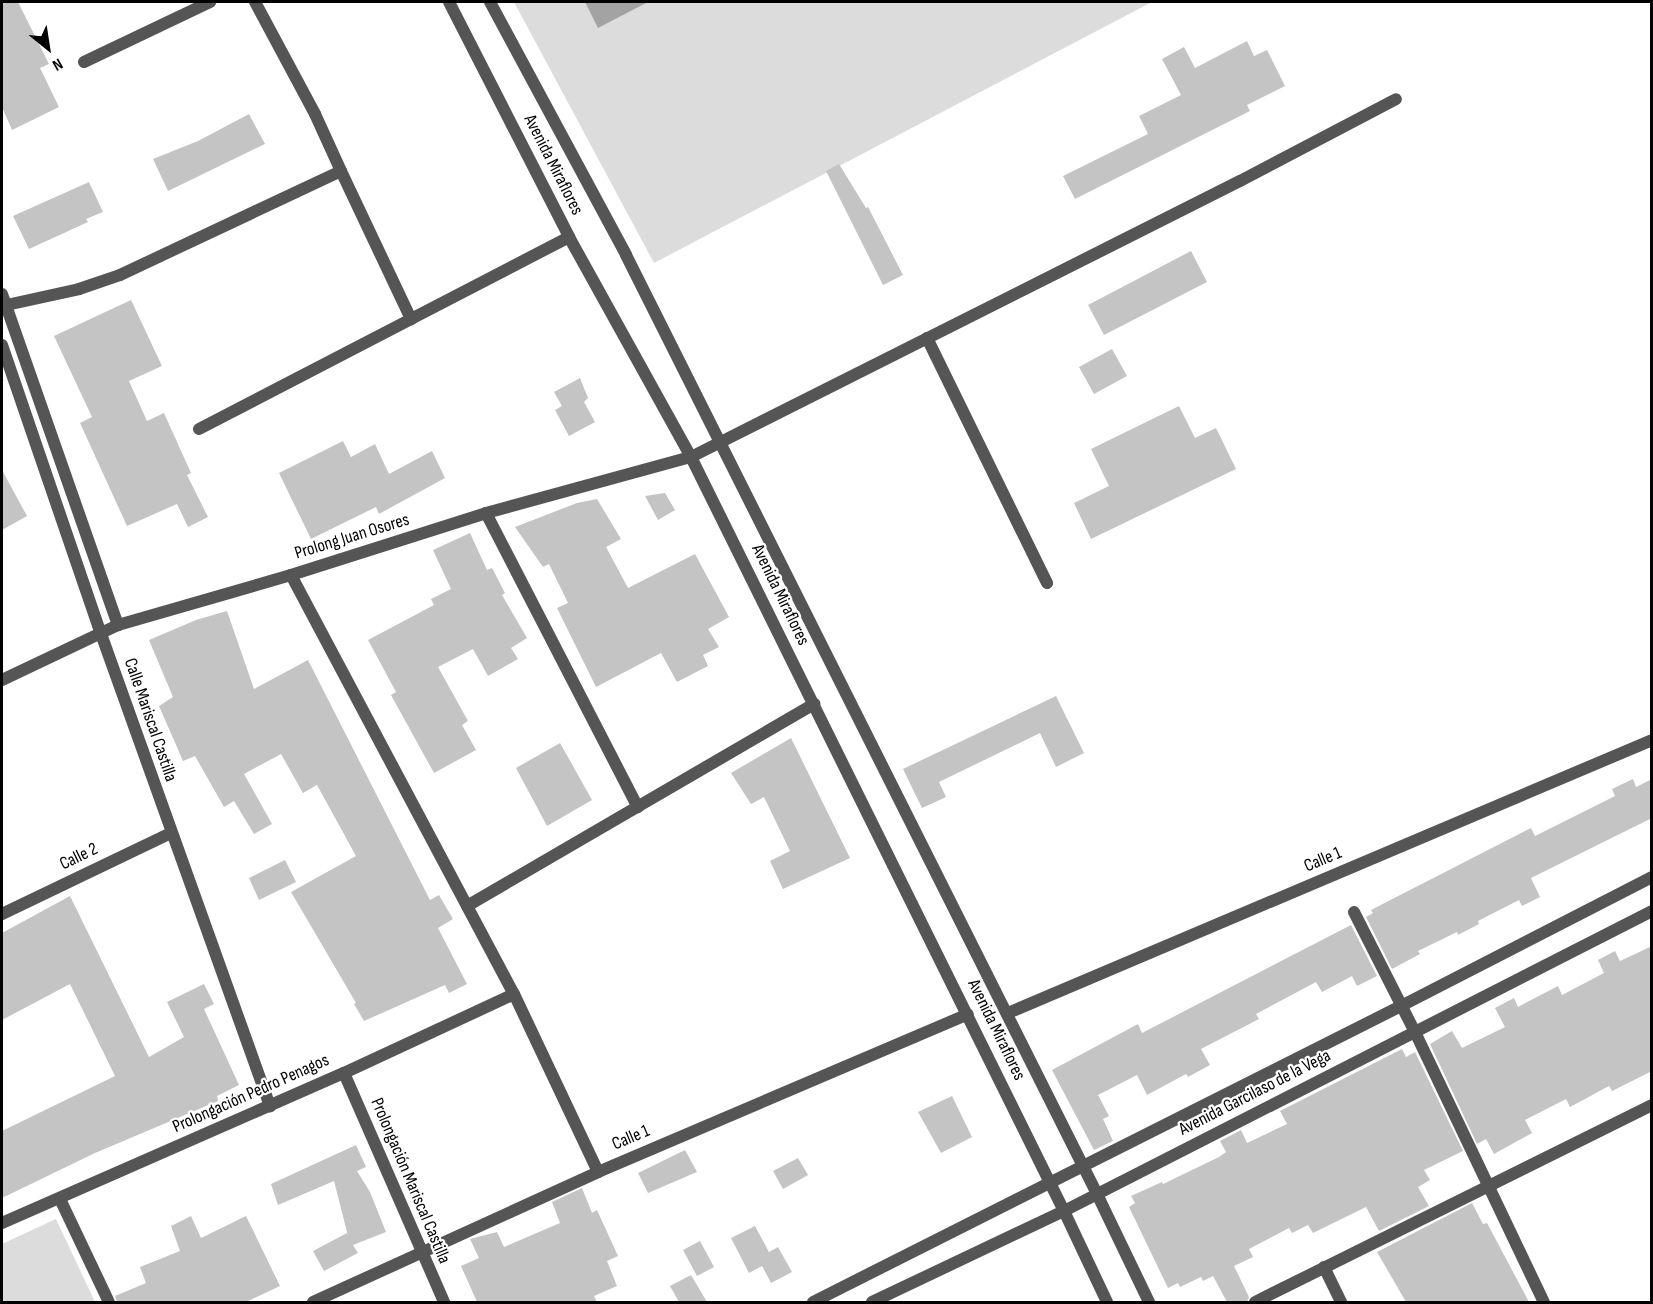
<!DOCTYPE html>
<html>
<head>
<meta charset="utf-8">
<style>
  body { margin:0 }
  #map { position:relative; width:1653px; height:1304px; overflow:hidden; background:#fff; font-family:"Sofia Sans Condensed",sans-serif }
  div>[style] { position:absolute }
  .green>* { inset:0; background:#dcdcdc }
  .water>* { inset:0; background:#a3a3a3 }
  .building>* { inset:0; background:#c4c4c4 }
  .minor>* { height:12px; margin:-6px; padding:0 6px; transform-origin:6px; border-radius:6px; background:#555 }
  .tertiary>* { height:12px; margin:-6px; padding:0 6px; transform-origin:6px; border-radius:6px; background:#555 }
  span { translate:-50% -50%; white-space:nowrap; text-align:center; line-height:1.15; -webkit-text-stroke:4.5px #fff; paint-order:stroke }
  .street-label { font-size:18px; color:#000 }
  .frame { position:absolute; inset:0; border:3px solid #000; pointer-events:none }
  .north { position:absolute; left:18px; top:18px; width:60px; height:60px; -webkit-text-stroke:4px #fff; paint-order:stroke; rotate:150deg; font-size:16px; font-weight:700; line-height:24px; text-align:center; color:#000 }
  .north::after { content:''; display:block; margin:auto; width:21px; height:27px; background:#000; clip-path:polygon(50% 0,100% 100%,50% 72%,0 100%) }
</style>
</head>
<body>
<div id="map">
  <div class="green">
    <div style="clip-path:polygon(514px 2px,1152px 2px,654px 263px)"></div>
    <div style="clip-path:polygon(56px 1219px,95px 1302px,2px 1302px,2px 1244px)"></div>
  </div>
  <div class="water">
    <div style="clip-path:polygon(585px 2px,648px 2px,598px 28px)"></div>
  </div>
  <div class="building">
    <div style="clip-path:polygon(2px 2px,18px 2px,49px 64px,40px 68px,59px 107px,12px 130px,2px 107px)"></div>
    <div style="clip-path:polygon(1247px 41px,1254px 56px,1267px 50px,1285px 86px,1247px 105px,1250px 111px,1075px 199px,1063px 176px,1148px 134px,1139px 116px,1181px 95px,1162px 59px,1184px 47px,1195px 68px)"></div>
    <div style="clip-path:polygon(249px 114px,265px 144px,168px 191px,153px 159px,198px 141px)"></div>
    <div style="clip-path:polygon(839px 164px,866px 208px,868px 207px,903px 275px,883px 285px,826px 171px)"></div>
    <div style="clip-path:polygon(89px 182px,103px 212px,86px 219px,88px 222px,29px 249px,13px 216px)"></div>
    <div style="clip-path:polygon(1191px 251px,1207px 282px,1104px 335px,1088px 305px)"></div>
    <div style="clip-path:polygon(131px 300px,162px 366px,129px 381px,147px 421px,164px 413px,191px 473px,187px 475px,208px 517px,188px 527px,177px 504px,127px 526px,80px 423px,92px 417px,54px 336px)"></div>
    <div style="clip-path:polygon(1112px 349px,1127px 376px,1094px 394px,1079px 367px)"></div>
    <div style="clip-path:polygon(580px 378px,588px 398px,584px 402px,595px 422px,569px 436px,555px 410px,562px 406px,554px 392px)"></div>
    <div style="clip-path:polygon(1179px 406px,1195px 438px,1216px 428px,1236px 469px,1091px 539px,1074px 503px,1109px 486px,1091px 449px)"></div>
    <div style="clip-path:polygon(343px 441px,351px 457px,375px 444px,389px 474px,432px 451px,445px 478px,379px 514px,376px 507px,311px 539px,279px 473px)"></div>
    <div style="clip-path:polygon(2px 470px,27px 516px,2px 530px)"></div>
    <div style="clip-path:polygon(665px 493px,675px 510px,658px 520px,645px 496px)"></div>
    <div style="clip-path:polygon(597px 499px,621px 539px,606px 547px,628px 588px,695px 554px,729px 617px,708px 629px,719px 647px,703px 655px,708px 666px,677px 682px,661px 653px,596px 687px,557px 608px,568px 603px,549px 564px,543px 567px,515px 527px,577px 503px)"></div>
    <div style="clip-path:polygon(470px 533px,487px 570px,492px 568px,505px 593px,502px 595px,527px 638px,511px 648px,518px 659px,488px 676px,473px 649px,438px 667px,468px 721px,462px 725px,476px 750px,434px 773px,391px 695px,396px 692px,368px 640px,434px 605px,431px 599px,451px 589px,433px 550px)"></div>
    <div style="clip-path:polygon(227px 611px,254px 689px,308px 660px,430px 900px,439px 895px,453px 919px,438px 928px,467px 984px,449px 993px,445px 985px,364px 1021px,354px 1004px,356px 1003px,291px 892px,356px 856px,317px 785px,303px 793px,281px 754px,244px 774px,272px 824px,254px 834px,234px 801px,224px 807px,195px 756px,183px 761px,159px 706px,173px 697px,149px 640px,196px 620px)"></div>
    <div style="clip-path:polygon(1056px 696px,1084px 753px,1056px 767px,1040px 733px,939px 782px,946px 797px,922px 808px,903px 769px)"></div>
    <div style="clip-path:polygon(791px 738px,850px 858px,783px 889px,770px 861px,790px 851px,764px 797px,751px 804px,731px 773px)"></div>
    <div style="clip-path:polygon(560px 743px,592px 800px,547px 826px,516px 768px)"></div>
    <div style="clip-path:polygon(1633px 779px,1636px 787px,1652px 779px,1652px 818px,1531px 878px,1540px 897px,1522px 906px,1519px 900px,1478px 921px,1479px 924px,1458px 935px,1457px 932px,1418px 951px,1420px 954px,1392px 969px,1366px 917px,1373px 913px,1371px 910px,1531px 828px,1535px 836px,1615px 796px,1612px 789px)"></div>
    <div style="clip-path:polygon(285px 860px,296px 882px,259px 900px,249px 878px)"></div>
    <div style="clip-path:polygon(70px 896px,149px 1057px,184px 1037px,167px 1002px,204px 984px,214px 1004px,204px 1009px,239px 1085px,217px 1096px,218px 1101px,95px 1153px,2px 1198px,2px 1131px,115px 1076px,70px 984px,2px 1020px,2px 933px)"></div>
    <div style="clip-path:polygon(1351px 925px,1377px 976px,1357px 986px,1352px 976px,1322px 992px,1316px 982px,1256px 1014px,1259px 1019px,1201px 1049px,1210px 1065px,1188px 1077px,1186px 1074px,1147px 1095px,1137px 1075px,1098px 1095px,1109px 1116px,1103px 1119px,1113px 1141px,1094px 1150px,1052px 1070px,1138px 1024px,1142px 1033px)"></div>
    <div style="clip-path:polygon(1652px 946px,1652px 1071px,1612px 1091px,1609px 1086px,1570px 1107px,1566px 1099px,1525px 1120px,1532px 1133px,1494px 1154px,1486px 1139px,1477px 1144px,1430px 1044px,1452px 1031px,1462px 1048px,1505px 1027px,1495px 1008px,1514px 998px,1518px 1007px,1558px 986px,1562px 995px,1604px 973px,1598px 960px,1615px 951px,1620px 961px)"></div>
    <div style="clip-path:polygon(1402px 1049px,1406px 1057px,1415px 1052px,1463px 1151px,1424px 1170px,1430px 1180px,1418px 1187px,1429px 1206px,1379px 1231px,1366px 1207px,1313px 1233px,1308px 1225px,1292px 1233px,1289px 1228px,1270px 1238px,1249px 1249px,1253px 1257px,1234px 1266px,1249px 1297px,1247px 1302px,1227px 1302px,1213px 1276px,1203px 1281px,1201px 1277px,1180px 1287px,1178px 1283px,1168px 1288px,1129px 1207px,1135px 1203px,1131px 1196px,1162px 1182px,1163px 1184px,1219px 1157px,1226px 1152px,1220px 1141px,1241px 1130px,1247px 1143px,1287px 1124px,1280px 1111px)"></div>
    <div style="clip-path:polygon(952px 1096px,972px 1137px,941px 1153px,918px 1112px)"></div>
    <div style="clip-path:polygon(356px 1145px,366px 1167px,357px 1171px,370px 1192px,386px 1232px,353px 1245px,358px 1253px,324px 1271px,313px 1251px,347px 1233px,348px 1236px,334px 1181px,278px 1205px,271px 1184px)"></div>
    <div style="clip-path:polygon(685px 1150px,697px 1172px,648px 1193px,638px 1173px)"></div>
    <div style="clip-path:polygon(798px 1158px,808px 1175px,783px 1189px,773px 1171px)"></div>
    <div style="clip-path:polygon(582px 1188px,592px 1213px,597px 1210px,618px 1256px,607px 1261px,617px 1286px,594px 1296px,597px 1302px,477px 1302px,461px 1266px,479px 1258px,470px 1239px,497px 1232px,504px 1247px,560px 1223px,552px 1202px)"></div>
    <div style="clip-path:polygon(1472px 1203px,1483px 1224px,1487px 1223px,1529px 1302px,1406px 1302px,1377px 1252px)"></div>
    <div style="clip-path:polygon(191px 1216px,201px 1238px,246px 1216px,280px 1286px,246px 1302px,117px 1302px,115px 1296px,146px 1283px,140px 1267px,180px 1251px,171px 1226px)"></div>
    <div style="clip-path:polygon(755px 1226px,769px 1252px,778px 1247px,792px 1272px,771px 1283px,762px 1266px,749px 1273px,731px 1238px)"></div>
    <div style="clip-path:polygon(700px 1241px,714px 1267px,697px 1276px,683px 1250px)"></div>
    <div style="clip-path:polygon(691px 1275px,707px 1302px,679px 1302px,670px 1286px)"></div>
  </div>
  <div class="minor">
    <div style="left:255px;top:2px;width:127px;rotate:61.8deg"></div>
    <div style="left:315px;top:114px;width:63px;rotate:65.5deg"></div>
    <div style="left:84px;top:62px;width:140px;rotate:-25.5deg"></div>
    <div style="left:2px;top:294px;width:351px;rotate:70.7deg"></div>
    <div style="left:2px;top:306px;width:79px;rotate:-12.4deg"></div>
    <div style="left:79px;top:289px;width:43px;rotate:-18.9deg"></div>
    <div style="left:120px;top:275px;width:244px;rotate:-25.2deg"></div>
    <div style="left:341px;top:171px;width:164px;rotate:64.7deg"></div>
    <div style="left:411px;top:319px;width:178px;rotate:-27.4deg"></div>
    <div style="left:927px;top:338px;width:273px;rotate:63.9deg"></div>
    <div style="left:2px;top:345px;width:302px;rotate:71.1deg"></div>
    <div style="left:100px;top:631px;width:505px;rotate:70.31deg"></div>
    <div style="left:199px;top:429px;width:239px;rotate:-27.4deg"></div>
    <div style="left:486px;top:513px;width:331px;rotate:62.7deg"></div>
    <div style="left:291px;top:575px;width:475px;rotate:62deg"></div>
    <div style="left:514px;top:994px;width:197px;rotate:64.7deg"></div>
    <div style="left:2px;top:680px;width:128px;rotate:-25.4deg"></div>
    <div style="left:118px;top:625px;width:180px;rotate:-16.1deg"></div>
    <div style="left:291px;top:575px;width:205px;rotate:-17.6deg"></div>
    <div style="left:486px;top:513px;width:213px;rotate:-15.3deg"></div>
    <div style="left:691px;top:457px;width:614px;rotate:-26.69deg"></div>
    <div style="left:1240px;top:181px;width:176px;rotate:-27.7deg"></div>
    <div style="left:467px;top:906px;width:402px;rotate:-30.2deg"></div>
    <div style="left:1354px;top:912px;width:135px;rotate:63.1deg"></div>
    <div style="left:1415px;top:1032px;width:299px;rotate:64.5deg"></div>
    <div style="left:2px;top:914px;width:187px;rotate:-25.6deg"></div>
    <div style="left:1008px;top:1013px;width:699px;rotate:-22.97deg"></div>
    <div style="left:344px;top:1073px;width:250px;rotate:66.4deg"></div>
    <div style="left:1097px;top:1194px;width:120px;rotate:64.3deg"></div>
    <div style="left:60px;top:1199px;width:114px;rotate:64.6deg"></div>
    <div style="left:1064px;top:1211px;width:101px;rotate:64.7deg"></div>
    <div style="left:2px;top:1223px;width:373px;rotate:-23.7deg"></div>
    <div style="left:344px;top:1073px;width:187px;rotate:-24.9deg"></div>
    <div style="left:1324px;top:1267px;width:39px;rotate:64deg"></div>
    <div style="left:313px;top:1302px;width:313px;rotate:-24.5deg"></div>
    <div style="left:598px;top:1172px;width:402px;rotate:-23.1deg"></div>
    <div style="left:1255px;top:1302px;width:443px;rotate:-26.4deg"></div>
  </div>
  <div class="tertiary">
    <div style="left:449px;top:2px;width:264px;rotate:62.9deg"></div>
    <div style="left:569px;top:237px;width:252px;rotate:61deg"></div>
    <div style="left:691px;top:457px;width:841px;rotate:63.68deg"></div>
    <div style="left:490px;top:2px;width:287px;rotate:61.7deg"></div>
    <div style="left:626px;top:255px;width:1051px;rotate:63.36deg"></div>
    <div style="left:813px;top:1302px;width:658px;rotate:-26.72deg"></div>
    <div style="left:1401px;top:1006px;width:282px;rotate:-27.2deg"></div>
    <div style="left:872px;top:1302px;width:212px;rotate:-25.4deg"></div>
    <div style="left:1064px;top:1211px;width:660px;rotate:-27.03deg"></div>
  </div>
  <div class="street-label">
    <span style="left:553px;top:165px;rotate:63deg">Avenida Miraflores</span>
    <span style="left:352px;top:537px;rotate:-17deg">Prolong Juan Osores</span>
    <span style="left:780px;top:595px;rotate:64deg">Avenida Miraflores</span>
    <span style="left:150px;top:720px;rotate:71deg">Calle Mariscal Castilla</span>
    <span style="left:79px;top:857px;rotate:-26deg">Calle 2</span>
    <span style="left:1323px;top:860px;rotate:-23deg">Calle 1</span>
    <span style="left:996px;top:1030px;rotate:64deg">Avenida Miraflores</span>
    <span style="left:1255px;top:1093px;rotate:-27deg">Avenida Garcilaso de la Vega</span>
    <span style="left:251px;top:1094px;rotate:-24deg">Prolongación Pedro Penagos</span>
    <span style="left:631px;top:1138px;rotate:-23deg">Calle 1</span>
    <span style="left:410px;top:1181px;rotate:67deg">Prolongación Mariscal Castilla</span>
  </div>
  <div class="frame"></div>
  <div class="north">N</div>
</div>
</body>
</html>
